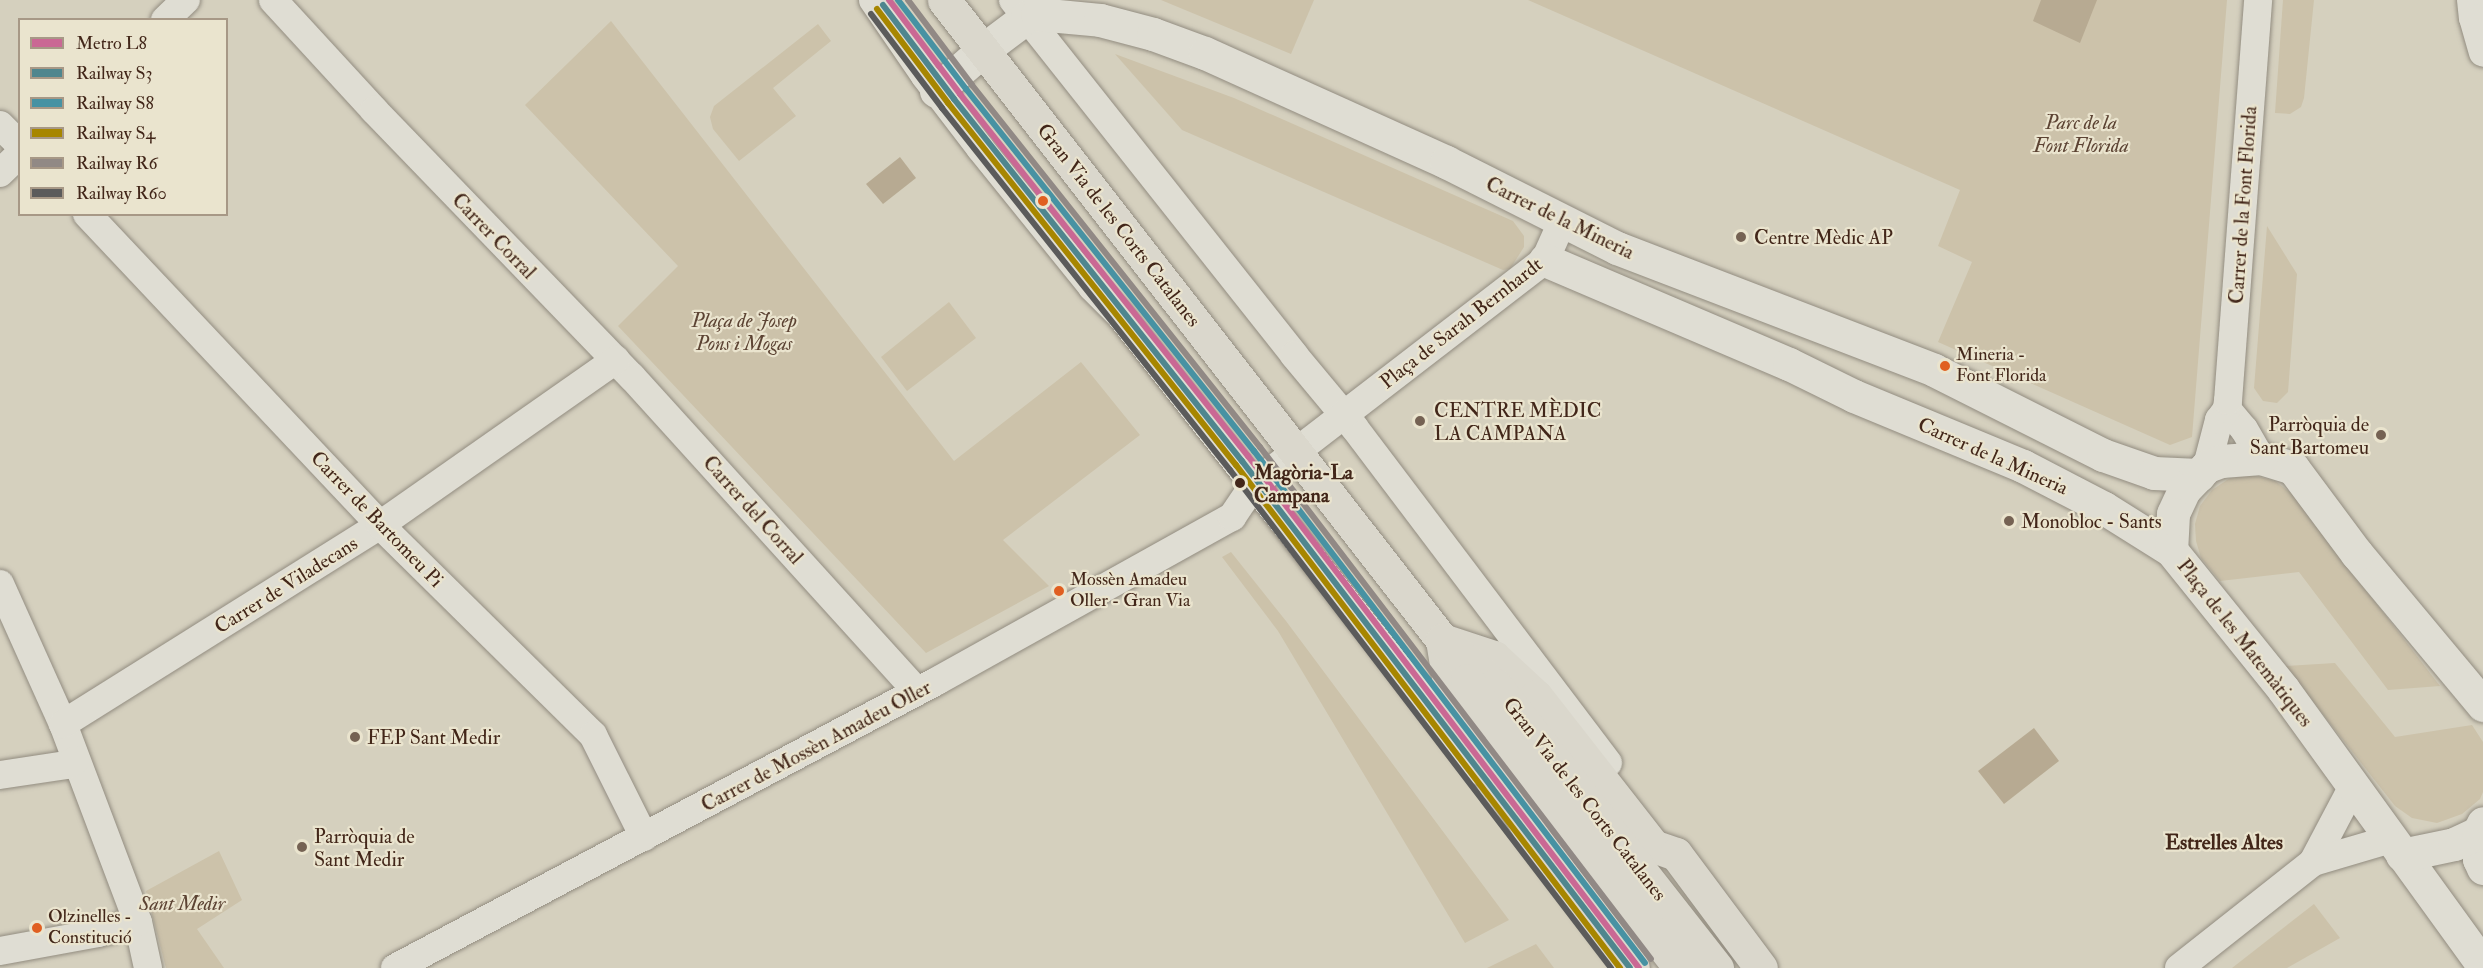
<!DOCTYPE html>
<html>
<head>
<meta charset="utf-8">
<style>
  body { margin:0 }
  #map { position:relative; width:2483px; height:968px; overflow:hidden; background:#d5d0be; font-family:"IM FELL Double Pica",serif }
  div>[style] { position:absolute }
  .green>* { inset:0; background:#ccc2aa }
  .water>* { inset:0; background:#b7aa92 }
  .roads { filter:drop-shadow(0 0 2px #928c80) drop-shadow(0 0 2px #928c80) }
  .minor>* { height:28px; margin:-14px; padding:0 14px; transform-origin:14px; border-radius:14px; background:#dfddd3 }
  .tertiary>* { height:33px; margin:-16.5px; padding:0 16.5px; transform-origin:16.5px; border-radius:16.5px; background:#dfddd3 }
  .primary>* { height:33px; margin:-16.5px; padding:0 16.5px; transform-origin:16.5px; border-radius:16.5px; background:#dad7cc }
  .trunk>* { height:33px; margin:-16.5px; padding:0 16.5px; transform-origin:16.5px; border-radius:16.5px; background:#dad7cc }
  .rail-1>* { height:6px; margin:-3px; padding:0 3px; transform-origin:3px; border-radius:3px; background:#4f868e }
  .rail-2>* { height:6px; margin:-3px; padding:0 3px; transform-origin:3px; border-radius:3px; background:#4792a3 }
  .rail-3>* { height:6px; margin:-3px; padding:0 3px; transform-origin:3px; border-radius:3px; background:#a78600 }
  .rail-4>* { height:6px; margin:-3px; padding:0 3px; transform-origin:3px; border-radius:3px; background:#918985 }
  .rail-5>* { height:6px; margin:-3px; padding:0 3px; transform-origin:3px; border-radius:3px; background:#5b5b5b }
  .metro-1>* { height:6px; margin:-3px; padding:0 3px; transform-origin:3px; border-radius:3px; background:#ca6894 }
  .dots>* { width:16px; height:16px; translate:-50% -50%; box-sizing:border-box; border:3px solid #eae4ce; border-radius:50% }
  span { translate:-50% -50%; white-space:nowrap; text-align:center; line-height:1.15; -webkit-text-stroke:4.5px #eae4ce; paint-order:stroke }
  .bus-label { font-size:18px; color:#422619 }
  .left { translate:0 -50%; text-align:left }
  .park-label { font-size:20px; color:#5c4333; font-style:italic }
  .street-label { font-size:20px; color:#422619 }
  .poi-label { font-size:20px; color:#422619 }
  .right { translate:-100% -50%; text-align:right }
  .stop-label { font-size:20px; color:#422619; font-weight:700 }
  .neighbourhood-label { font-size:21px; color:#422619; font-weight:700 }
  .legend { position:absolute; left:18px; top:18px; width:210px; height:198px; box-sizing:border-box; background:#eae4ce; border:2px solid #a79886; margin:0; padding:8px 10px; list-style:none; font-size:18px; color:#422619 }
  .legend li { display:flex; align-items:center; gap:12px; height:30px }
  .legend b { width:30px; border:2px solid #a79886 }
</style>
</head>
<body>
<div id="map">
  <div class="green">
    <div style="clip-path:polygon(1161px 0,1314px 0,1291px 54px)"></div>
    <div style="clip-path:polygon(1528px 0,2227px 0,2192px 437px,2170px 445px,1938px 342px,1972px 262px,1938px 246px,1960px 190px)"></div>
    <div style="clip-path:polygon(2283px 0,2314px 0,2304px 98px,2301px 107px,2290px 114px,2275px 113px)"></div>
    <div style="clip-path:polygon(611px 21px,954px 461px,1081px 362px,1140px 435px,1003px 540px,1049px 586px,926px 653px,618px 326px,678px 266px,525px 105px)"></div>
    <div style="clip-path:polygon(818px 24px,831px 41px,773px 88px,796px 116px,739px 161px,713px 129px,710px 117px,714px 106px)"></div>
    <div style="clip-path:polygon(1115px 54px,1234px 98px,1513px 221px,1524px 236px,1524px 247px,1510px 269px,1503px 270px,1182px 130px)"></div>
    <div style="clip-path:polygon(2267px 226px,2297px 274px,2288px 392px,2277px 403px,2263px 401px,2254px 388px)"></div>
    <div style="clip-path:polygon(949px 302px,976px 338px,907px 391px,881px 357px)"></div>
    <div style="clip-path:polygon(2252px 475px,2275px 481px,2291px 493px,2440px 686px,2388px 690px,2299px 572px,2220px 581px,2201px 558px,2196px 541px,2195px 524px,2200px 506px,2212px 490px,2230px 478px)"></div>
    <div style="clip-path:polygon(1231px 552px,1286px 621px,1509px 920px,1465px 943px,1278px 631px,1222px 557px)"></div>
    <div style="clip-path:polygon(2335px 663px,2395px 737px,2472px 725px,2483px 742px,2483px 792px,2480px 799px,2462px 814px,2437px 823px,2412px 818px,2395px 806px,2285px 666px)"></div>
    <div style="clip-path:polygon(219px 851px,242px 900px,197px 929px,224px 968px,166px 968px,146px 891px)"></div>
    <div style="clip-path:polygon(2314px 904px,2340px 938px,2287px 968px,2232px 968px)"></div>
    <div style="clip-path:polygon(1536px 944px,1554px 968px,1487px 968px)"></div>
  </div>
  <div class="water">
    <div style="clip-path:polygon(2041px 0,2097px 0,2080px 43px,2033px 21px)"></div>
    <div style="clip-path:polygon(900px 157px,916px 178px,883px 204px,866px 184px)"></div>
    <div style="clip-path:polygon(2034px 728px,2059px 761px,2004px 804px,1978px 771px)"></div>
  </div>
  <div class="roads">
    <div class="minor">
      <div style="left:273px;top:0;width:149px;rotate:47.4deg"></div>
      <div style="left:374px;top:110px;width:371px;rotate:46deg"></div>
      <div style="left:632px;top:377px;width:424px;rotate:47.8deg"></div>
      <div style="left:873px;top:0;width:92px;rotate:55.6deg"></div>
      <div style="left:925px;top:76px;width:91px;rotate:52.6deg"></div>
      <div style="left:980px;top:148px;width:179px;rotate:51.1deg"></div>
      <div style="left:1092px;top:287px;width:40px;rotate:45deg"></div>
      <div style="left:1120px;top:315px;width:581px;rotate:51.71deg"></div>
      <div style="left:1013px;top:0;width:453px;rotate:51.6deg"></div>
      <div style="left:1294px;top:355px;width:94px;rotate:50.2deg"></div>
      <div style="left:1354px;top:427px;width:421px;rotate:52.9deg"></div>
      <div style="left:2471px;top:0;width:18px;rotate:84deg"></div>
      <div style="left:2473px;top:18px;width:36px;rotate:74deg"></div>
      <div style="left:165px;top:20px;width:29px;rotate:-44deg"></div>
      <div style="left:0;top:125px;width:28px;rotate:45deg"></div>
      <div style="left:0;top:173px;width:28px;rotate:-44deg"></div>
      <div style="left:87px;top:214px;width:427px;rotate:46.7deg"></div>
      <div style="left:380px;top:525px;width:299px;rotate:44.6deg"></div>
      <div style="left:593px;top:735px;width:114px;rotate:63.4deg"></div>
      <div style="left:2227px;top:409px;width:26px;rotate:50deg"></div>
      <div style="left:2244px;top:429px;width:34px;rotate:60deg"></div>
      <div style="left:2207px;top:466px;width:48px;rotate:-75.4deg"></div>
      <div style="left:2219px;top:420px;width:14px;rotate:-54deg"></div>
      <div style="left:2227px;top:409px;width:8px;rotate:-83deg"></div>
      <div style="left:2228px;top:401px;width:402px;rotate:-85.7deg"></div>
      <div style="left:0;top:584px;width:154px;rotate:65.8deg"></div>
      <div style="left:63px;top:724px;width:212px;rotate:69.3deg"></div>
      <div style="left:138px;top:922px;width:47px;rotate:77.7deg"></div>
      <div style="left:63px;top:724px;width:374px;rotate:-32.1deg"></div>
      <div style="left:380px;top:525px;width:288px;rotate:-35deg"></div>
      <div style="left:0;top:775px;width:68px;rotate:-8.5deg"></div>
      <div style="left:67px;top:765px;width:10px;rotate:-29deg"></div>
      <div style="left:2313px;top:862px;width:86px;rotate:-62.2deg"></div>
      <div style="left:0;top:951px;width:100px;rotate:-10.4deg"></div>
      <div style="left:98px;top:933px;width:41px;rotate:-15.4deg"></div>
      <div style="left:395px;top:968px;width:613px;rotate:-27.9deg"></div>
      <div style="left:937px;top:681px;width:338px;rotate:-29.1deg"></div>
      <div style="left:1232px;top:517px;width:40px;rotate:-56deg"></div>
      <div style="left:1254px;top:484px;width:367px;rotate:-37.6deg"></div>
      <div style="left:1545px;top:260px;width:44px;rotate:-65.8deg"></div>
      <div style="left:2179px;top:968px;width:171px;rotate:-38.3deg"></div>
      <div style="left:2313px;top:862px;width:81px;rotate:-16.4deg"></div>
    </div>
    <div class="tertiary">
      <div style="left:936px;top:91px;width:62px;rotate:-41.1deg"></div>
      <div style="left:983px;top:50px;width:55px;rotate:-36.9deg"></div>
      <div style="left:1027px;top:17px;width:10px;rotate:-17deg"></div>
      <div style="left:1037px;top:14px;width:63px;rotate:5.4deg"></div>
      <div style="left:1100px;top:20px;width:55px;rotate:14.8deg"></div>
      <div style="left:1153px;top:34px;width:55px;rotate:20.1deg"></div>
      <div style="left:1205px;top:53px;width:265px;rotate:24.3deg"></div>
      <div style="left:1446px;top:162px;width:191px;rotate:26.7deg"></div>
      <div style="left:1617px;top:248px;width:340px;rotate:21deg"></div>
      <div style="left:1934px;top:370px;width:189px;rotate:26.7deg"></div>
      <div style="left:2103px;top:455px;width:54px;rotate:19.4deg"></div>
      <div style="left:2154px;top:473px;width:45px;rotate:2.5deg"></div>
      <div style="left:1545px;top:260px;width:265px;rotate:23.1deg"></div>
      <div style="left:1789px;top:364px;width:72px;rotate:26.2deg"></div>
      <div style="left:1854px;top:396px;width:183px;rotate:22.5deg"></div>
      <div style="left:2023px;top:466px;width:91px;rotate:27.4deg"></div>
      <div style="left:2104px;top:508px;width:79px;rotate:32.1deg"></div>
      <div style="left:2483px;top:705px;width:197px;rotate:-129.8deg"></div>
      <div style="left:2357px;top:554px;width:107px;rotate:-126.7deg"></div>
      <div style="left:2293px;top:468px;width:34px;rotate:-163deg"></div>
      <div style="left:2261px;top:458px;width:40px;rotate:175.7deg"></div>
      <div style="left:2221px;top:461px;width:15px;rotate:160deg"></div>
      <div style="left:2207px;top:466px;width:33px;rotate:134deg"></div>
      <div style="left:2184px;top:490px;width:26px;rotate:115deg"></div>
      <div style="left:2173px;top:514px;width:36px;rotate:93deg"></div>
      <div style="left:2171px;top:550px;width:179px;rotate:51.1deg"></div>
      <div style="left:2283px;top:689px;width:341px;rotate:54.1deg"></div>
      <div style="left:2478px;top:833px;width:26px;rotate:88deg"></div>
      <div style="left:2479px;top:859px;width:10px;rotate:66deg"></div>
      <div style="left:2402px;top:855px;width:53px;rotate:-11.9deg"></div>
      <div style="left:2454px;top:844px;width:26px;rotate:-25deg"></div>
      <div style="left:2478px;top:833px;width:11px;rotate:-63deg"></div>
    </div>
    <div class="primary">
      <div style="left:944px;top:0;width:811px;rotate:52.11deg"></div>
      <div style="left:1442px;top:640px;width:62px;rotate:80.7deg"></div>
      <div style="left:1452px;top:701px;width:160px;rotate:59.1deg"></div>
      <div style="left:1534px;top:838px;width:163px;rotate:52.7deg"></div>
      <div style="left:1442px;top:640px;width:55px;rotate:18.1deg"></div>
      <div style="left:1494px;top:657px;width:57px;rotate:42.9deg"></div>
      <div style="left:1536px;top:696px;width:190px;rotate:52deg"></div>
      <div style="left:1653px;top:846px;width:24px;rotate:19deg"></div>
      <div style="left:1676px;top:854px;width:142px;rotate:53.3deg"></div>
    </div>
    <div class="trunk">
      <div style="left:1442px;top:640px;width:70px;rotate:40.3deg"></div>
      <div style="left:1495px;top:685px;width:360px;rotate:51.9deg"></div>
      <div style="left:1467px;top:680px;width:115px;rotate:56.7deg"></div>
      <div style="left:1530px;top:776px;width:244px;rotate:52deg"></div>
    </div>
  </div>
  <div class="rail-1">
    <div style="left:883px;top:5px;width:118px;rotate:52.9deg"></div>
    <div style="left:954px;top:99px;width:463px;rotate:51.5deg"></div>
    <div style="left:1242px;top:461px;width:638px;rotate:52.57deg"></div>
  </div>
  <div class="rail-2">
    <div style="left:898px;top:0;width:112px;rotate:52.6deg"></div>
    <div style="left:966px;top:89px;width:463px;rotate:51.5deg"></div>
    <div style="left:1254px;top:451px;width:644px;rotate:52.63deg"></div>
  </div>
  <div class="rail-3">
    <div style="left:877px;top:9px;width:118px;rotate:52.9deg"></div>
    <div style="left:948px;top:103px;width:463px;rotate:51.5deg"></div>
    <div style="left:1236px;top:465px;width:633px;rotate:52.64deg"></div>
  </div>
  <div class="rail-4">
    <div style="left:908px;top:0;width:106px;rotate:53deg"></div>
    <div style="left:972px;top:85px;width:463px;rotate:51.5deg"></div>
    <div style="left:1260px;top:447px;width:644px;rotate:52.63deg"></div>
  </div>
  <div class="rail-5">
    <div style="left:871px;top:14px;width:118px;rotate:52.9deg"></div>
    <div style="left:942px;top:108px;width:463px;rotate:51.5deg"></div>
    <div style="left:1230px;top:470px;width:627px;rotate:52.58deg"></div>
  </div>
  <div class="metro-1">
    <div style="left:889px;top:0;width:118px;rotate:52.9deg"></div>
    <div style="left:960px;top:94px;width:463px;rotate:51.5deg"></div>
    <div style="left:1248px;top:456px;width:644px;rotate:52.63deg"></div>
  </div>
  <div class="dots">
    <div style="left:1043px;top:201px;background:#e05f21"></div>
    <div style="left:1741px;top:237px;background:#756253"></div>
    <div style="left:1945px;top:366px;background:#e05f21"></div>
    <div style="left:1420px;top:421px;background:#756253"></div>
    <div style="left:2381px;top:435px;background:#756253"></div>
    <div style="left:1240px;top:483px;background:#422619"></div>
    <div style="left:2009px;top:521px;background:#756253"></div>
    <div style="left:1059px;top:591px;background:#e05f21"></div>
    <div style="left:355px;top:737px;background:#756253"></div>
    <div style="left:302px;top:847px;background:#756253"></div>
    <div style="left:37px;top:928px;background:#e05f21"></div>
  </div>
  <div class="bus-label">
    <span class="left" style="left:1956px;top:366px">Mineria -<br>Font Florida</span>
    <span class="left" style="left:1070px;top:591px">Mossèn Amadeu<br>Oller - Gran Via</span>
    <span class="left" style="left:48px;top:928px">Olzinelles -<br>Constitució</span>
  </div>
  <div class="park-label">
    <span style="left:2081px;top:134px">Parc de la<br>Font Florida</span>
    <span style="left:744px;top:332px">Plaça de Josep<br>Pons i Mogas</span>
    <span style="left:182px;top:903px">Sant Medir</span>
  </div>
  <div class="street-label">
    <span style="left:2243px;top:205px;rotate:-86deg">Carrer de la Font Florida</span>
    <span style="left:1560px;top:218px;rotate:26deg">Carrer de la Mineria</span>
    <span style="left:1119px;top:225px;rotate:52deg">Gran Via de les Corts Catalanes</span>
    <span style="left:494px;top:236px;rotate:46deg">Carrer Corral</span>
    <span style="left:1461px;top:323px;rotate:-38deg">Plaça de Sarah Bernhardt</span>
    <span style="left:1993px;top:456px;rotate:24deg">Carrer de la Mineria</span>
    <span style="left:753px;top:510px;rotate:48deg">Carrer del Corral</span>
    <span style="left:377px;top:519px;rotate:46deg">Carrer de Bartomeu Pi</span>
    <span style="left:286px;top:585px;rotate:-32deg">Carrer de Viladecans</span>
    <span style="left:2245px;top:643px;rotate:52deg">Plaça de les Matemàtiques</span>
    <span style="left:816px;top:746px;rotate:-28deg">Carrer de Mossèn Amadeu Oller</span>
    <span style="left:1585px;top:799px;rotate:52deg">Gran Via de les Corts Catalanes</span>
  </div>
  <div class="poi-label">
    <span class="left" style="left:1754px;top:237px">Centre Mèdic AP</span>
    <span class="left" style="left:1434px;top:422px">CENTRE MÈDIC<br>LA CAMPANA</span>
    <span class="right" style="left:2369px;top:436px">Parròquia de<br>Sant Bartomeu</span>
    <span class="left" style="left:2021px;top:521px">Monobloc - Sants</span>
    <span class="left" style="left:367px;top:737px">FEP Sant Medir</span>
    <span class="left" style="left:314px;top:848px">Parròquia de<br>Sant Medir</span>
  </div>
  <div class="stop-label">
    <span class="left" style="left:1254px;top:484px">Magòria-La<br>Campana</span>
  </div>
  <div class="neighbourhood-label">
    <span style="left:2224px;top:843px">Estrelles Altes</span>
  </div>
  <ul class="legend">
  <li><b style="height:8px;background:#ca6894"></b>Metro L8</li>
  <li><b style="height:8px;background:#4f868e"></b>Railway S3</li>
  <li><b style="height:8px;background:#4792a3"></b>Railway S8</li>
  <li><b style="height:8px;background:#a78600"></b>Railway S4</li>
  <li><b style="height:8px;background:#918985"></b>Railway R6</li>
  <li><b style="height:8px;background:#5b5b5b"></b>Railway R60</li>
  </ul>
</div>
</body>
</html>
